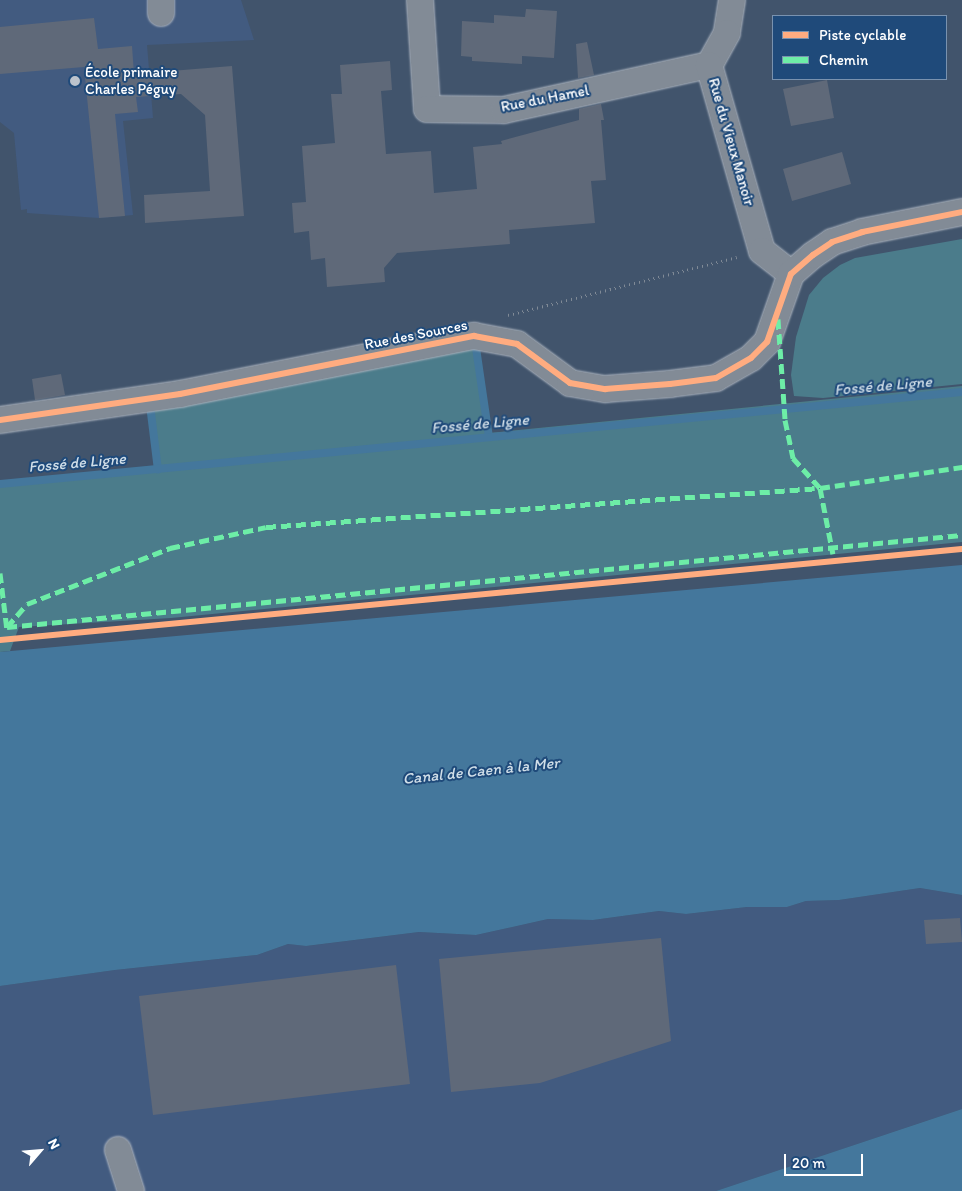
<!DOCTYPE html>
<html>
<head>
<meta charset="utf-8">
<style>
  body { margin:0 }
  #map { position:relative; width:962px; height:1191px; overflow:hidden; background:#41546c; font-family:Itim,sans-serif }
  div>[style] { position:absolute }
  .built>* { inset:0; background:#425b80 }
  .green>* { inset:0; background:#4b7c8b }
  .water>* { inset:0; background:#44779c }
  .stream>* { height:8px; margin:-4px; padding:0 4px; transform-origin:4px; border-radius:4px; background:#44779c }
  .building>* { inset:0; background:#5f6979 }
  .path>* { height:3px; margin-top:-1.5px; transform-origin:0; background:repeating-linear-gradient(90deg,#808a96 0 1px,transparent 0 5px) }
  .roads { filter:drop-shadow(0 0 1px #aab2bd) drop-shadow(0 0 1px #aab2bd) }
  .minor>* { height:26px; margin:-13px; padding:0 13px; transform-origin:13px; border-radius:13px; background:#828b96 }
  .quiet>* { height:5px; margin-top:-2.5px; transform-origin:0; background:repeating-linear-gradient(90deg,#6deda7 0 10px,transparent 0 15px) }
  .cycleway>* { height:6px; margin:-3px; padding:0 3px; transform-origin:3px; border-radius:3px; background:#ffac80 }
  .dots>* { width:14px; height:14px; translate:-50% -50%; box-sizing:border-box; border:2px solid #1f4a7a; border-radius:50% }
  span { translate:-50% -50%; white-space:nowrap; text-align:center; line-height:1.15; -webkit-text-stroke:4px #1f4a7a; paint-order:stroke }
  .poi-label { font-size:15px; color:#fff }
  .left { translate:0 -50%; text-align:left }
  .street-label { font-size:15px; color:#fff }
  .water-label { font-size:16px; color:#d0dee8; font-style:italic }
  .legend { position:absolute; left:772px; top:15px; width:175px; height:65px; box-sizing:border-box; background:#1f4a7a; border:1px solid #7992af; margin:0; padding:6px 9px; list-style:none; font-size:15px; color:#fff }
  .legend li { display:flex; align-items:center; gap:10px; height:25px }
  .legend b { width:25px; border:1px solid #7992af }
  .north { position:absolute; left:15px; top:1126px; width:50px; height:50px; -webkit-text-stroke:4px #1f4a7a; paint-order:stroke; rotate:63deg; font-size:14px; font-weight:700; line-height:20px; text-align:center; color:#fff }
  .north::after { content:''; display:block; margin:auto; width:18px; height:22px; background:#fff; clip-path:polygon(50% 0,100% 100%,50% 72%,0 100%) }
  .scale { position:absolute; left:784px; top:1154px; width:79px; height:22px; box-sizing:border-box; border:2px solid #fff; border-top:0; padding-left:6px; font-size:15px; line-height:18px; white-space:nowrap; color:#fff; -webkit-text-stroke:4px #1f4a7a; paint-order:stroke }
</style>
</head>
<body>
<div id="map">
  <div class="built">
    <div style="clip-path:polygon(0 0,241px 0,254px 40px,147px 45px,153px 118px,123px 121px,133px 215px,99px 218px,27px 213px,27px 209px,21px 210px,14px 133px,0 122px)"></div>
    <div style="clip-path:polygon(920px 888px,962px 895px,962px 1109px,716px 1191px,0 1191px,0 986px,115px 970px,257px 955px,288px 944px,307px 946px,419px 932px,476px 935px,548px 919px,593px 920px,659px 911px,686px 914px,747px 907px,787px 907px,806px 901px,839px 900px)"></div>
  </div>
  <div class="green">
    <div style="clip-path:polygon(962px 239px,962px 384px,823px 398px,794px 396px,791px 375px,796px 337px,809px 295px,823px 278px,840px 265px,855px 258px)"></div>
    <div style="clip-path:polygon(475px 341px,489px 433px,962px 386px,962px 542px,171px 618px,19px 627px,10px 651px,0 652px,0 487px,157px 470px,153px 399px)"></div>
  </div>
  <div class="water">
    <div style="clip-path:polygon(962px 565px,962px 895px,920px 888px,839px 900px,806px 901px,787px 907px,747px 907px,686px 914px,659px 911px,593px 920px,548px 919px,476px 935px,419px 932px,306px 946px,288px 944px,257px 955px,115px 970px,0 986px,0 652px)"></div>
    <div style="clip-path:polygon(962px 1109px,962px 1191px,716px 1191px)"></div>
  </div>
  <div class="stream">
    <div style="left:475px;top:341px;width:97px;rotate:81.7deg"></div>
    <div style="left:150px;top:405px;width:65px;rotate:83deg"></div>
    <div style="left:0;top:484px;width:966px;rotate:-5.46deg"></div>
  </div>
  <div class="building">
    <div style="clip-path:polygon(526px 9px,557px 11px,554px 58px,522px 56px,522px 64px,472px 61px,472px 57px,461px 56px,462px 21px,494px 23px,494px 15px,525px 17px)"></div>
    <div style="clip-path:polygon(94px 18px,98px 49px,132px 46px,134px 74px,232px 66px,244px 216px,145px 223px,144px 195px,210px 191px,205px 115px,181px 94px,136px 97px,138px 112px,115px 114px,125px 216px,99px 218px,84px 67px,0 74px,0 27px)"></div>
    <div style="clip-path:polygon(587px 42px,594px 75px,578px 78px,576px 44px)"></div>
    <div style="clip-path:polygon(390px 61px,392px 90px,381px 91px,386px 154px,431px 151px,434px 193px,477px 189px,473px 147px,502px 144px,501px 141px,579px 120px,579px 109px,601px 104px,604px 120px,601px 120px,606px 180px,591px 181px,595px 223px,509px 230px,510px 244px,397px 253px,384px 268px,385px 282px,327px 287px,325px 258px,311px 260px,309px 231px,294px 233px,292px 203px,306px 202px,302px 146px,335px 143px,331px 94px,342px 94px,340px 65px)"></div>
    <div style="clip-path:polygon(827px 80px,834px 118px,791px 126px,783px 89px)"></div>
    <div style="clip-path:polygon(842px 152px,851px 184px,792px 201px,783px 169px)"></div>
    <div style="clip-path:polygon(61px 374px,65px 395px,35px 400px,32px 379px)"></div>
    <div style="clip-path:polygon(960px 918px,962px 942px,926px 944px,924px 920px)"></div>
    <div style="clip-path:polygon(661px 938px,671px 1041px,540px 1083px,451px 1092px,439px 959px)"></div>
    <div style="clip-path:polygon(396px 965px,410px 1084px,153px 1115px,139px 996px)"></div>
  </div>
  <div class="path">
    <div style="left:508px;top:315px;width:236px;rotate:-14.2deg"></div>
  </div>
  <div class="roads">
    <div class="minor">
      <div style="left:161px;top:0;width:13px;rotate:90deg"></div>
      <div style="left:420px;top:0;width:109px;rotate:86.3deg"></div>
      <div style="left:427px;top:109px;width:77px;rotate:0.7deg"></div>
      <div style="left:504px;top:110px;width:210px;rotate:-12.4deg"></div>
      <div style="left:732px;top:0;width:33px;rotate:99deg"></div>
      <div style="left:727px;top:33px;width:37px;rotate:119deg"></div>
      <div style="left:709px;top:65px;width:193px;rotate:74.1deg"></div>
      <div style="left:762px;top:251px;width:37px;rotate:38deg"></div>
      <div style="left:0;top:420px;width:182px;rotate:-8.2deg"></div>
      <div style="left:180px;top:394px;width:300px;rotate:-11.2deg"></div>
      <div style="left:474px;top:336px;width:44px;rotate:10.5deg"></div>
      <div style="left:517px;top:344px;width:66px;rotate:36.3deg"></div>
      <div style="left:570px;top:383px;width:36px;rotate:10deg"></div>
      <div style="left:605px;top:389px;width:65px;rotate:-4.4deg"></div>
      <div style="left:670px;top:384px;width:46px;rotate:-7.4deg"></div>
      <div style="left:716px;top:378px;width:40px;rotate:-29.7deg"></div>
      <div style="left:751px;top:358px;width:23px;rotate:-45deg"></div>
      <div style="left:767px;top:342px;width:72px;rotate:-70.6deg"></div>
      <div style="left:791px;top:274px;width:29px;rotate:-41deg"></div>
      <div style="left:813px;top:255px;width:23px;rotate:-34deg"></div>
      <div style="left:832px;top:242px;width:32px;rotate:-18deg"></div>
      <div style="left:862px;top:232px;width:102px;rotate:-11.3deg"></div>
      <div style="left:118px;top:1150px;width:43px;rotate:72.4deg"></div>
    </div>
  </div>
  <div class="quiet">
    <div style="left:778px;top:319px;width:101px;rotate:86deg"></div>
    <div style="left:785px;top:420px;width:39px;rotate:78deg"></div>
    <div style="left:793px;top:458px;width:40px;rotate:48deg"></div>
    <div style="left:820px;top:488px;width:67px;rotate:78.9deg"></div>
    <div style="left:0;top:573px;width:57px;rotate:83deg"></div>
    <div style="left:7px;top:627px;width:30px;rotate:-49deg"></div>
    <div style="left:27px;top:604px;width:154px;rotate:-21.4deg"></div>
    <div style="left:170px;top:548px;width:98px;rotate:-12.3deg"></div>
    <div style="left:266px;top:527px;width:555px;rotate:-4.03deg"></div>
    <div style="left:820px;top:488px;width:144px;rotate:-8.4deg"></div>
    <div style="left:7px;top:627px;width:959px;rotate:-5.5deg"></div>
  </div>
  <div class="cycleway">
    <div style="left:0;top:420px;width:182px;rotate:-8.2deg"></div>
    <div style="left:180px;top:394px;width:300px;rotate:-11.2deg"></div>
    <div style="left:474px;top:336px;width:44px;rotate:10.5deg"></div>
    <div style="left:517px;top:344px;width:66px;rotate:36.3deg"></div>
    <div style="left:570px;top:383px;width:36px;rotate:10deg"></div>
    <div style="left:605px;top:389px;width:65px;rotate:-4.4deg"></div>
    <div style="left:670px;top:384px;width:46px;rotate:-7.4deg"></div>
    <div style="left:716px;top:378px;width:40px;rotate:-29.7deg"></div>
    <div style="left:751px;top:358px;width:23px;rotate:-45deg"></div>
    <div style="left:767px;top:342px;width:72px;rotate:-70.6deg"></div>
    <div style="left:791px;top:274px;width:29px;rotate:-41deg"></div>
    <div style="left:813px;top:255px;width:23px;rotate:-34deg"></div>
    <div style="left:832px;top:242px;width:32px;rotate:-18deg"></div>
    <div style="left:862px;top:232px;width:102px;rotate:-11.3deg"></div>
    <div style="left:0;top:640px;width:966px;rotate:-5.4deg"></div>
  </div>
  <div class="dots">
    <div style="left:75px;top:81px;background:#bcc3cc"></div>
  </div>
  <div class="poi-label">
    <span class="left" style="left:85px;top:81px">École primaire<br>Charles Péguy</span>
  </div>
  <div class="street-label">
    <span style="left:545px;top:99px;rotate:-11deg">Rue du Hamel</span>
    <span style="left:731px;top:142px;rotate:74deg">Rue du Vieux Manoir</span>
    <span style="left:416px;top:335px;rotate:-11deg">Rue des Sources</span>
  </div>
  <div class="water-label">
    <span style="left:883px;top:386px;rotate:-5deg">Fossé de Ligne</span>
    <span style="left:480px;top:424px;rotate:-5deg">Fossé de Ligne</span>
    <span style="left:77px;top:463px;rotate:-5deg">Fossé de Ligne</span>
    <span style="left:481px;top:771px;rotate:-6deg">Canal de Caen à la Mer</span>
  </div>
  <ul class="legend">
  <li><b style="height:6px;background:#ffac80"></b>Piste cyclable</li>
  <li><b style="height:6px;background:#6deda7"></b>Chemin</li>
  </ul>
  <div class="north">N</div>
  <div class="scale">20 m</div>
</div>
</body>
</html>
